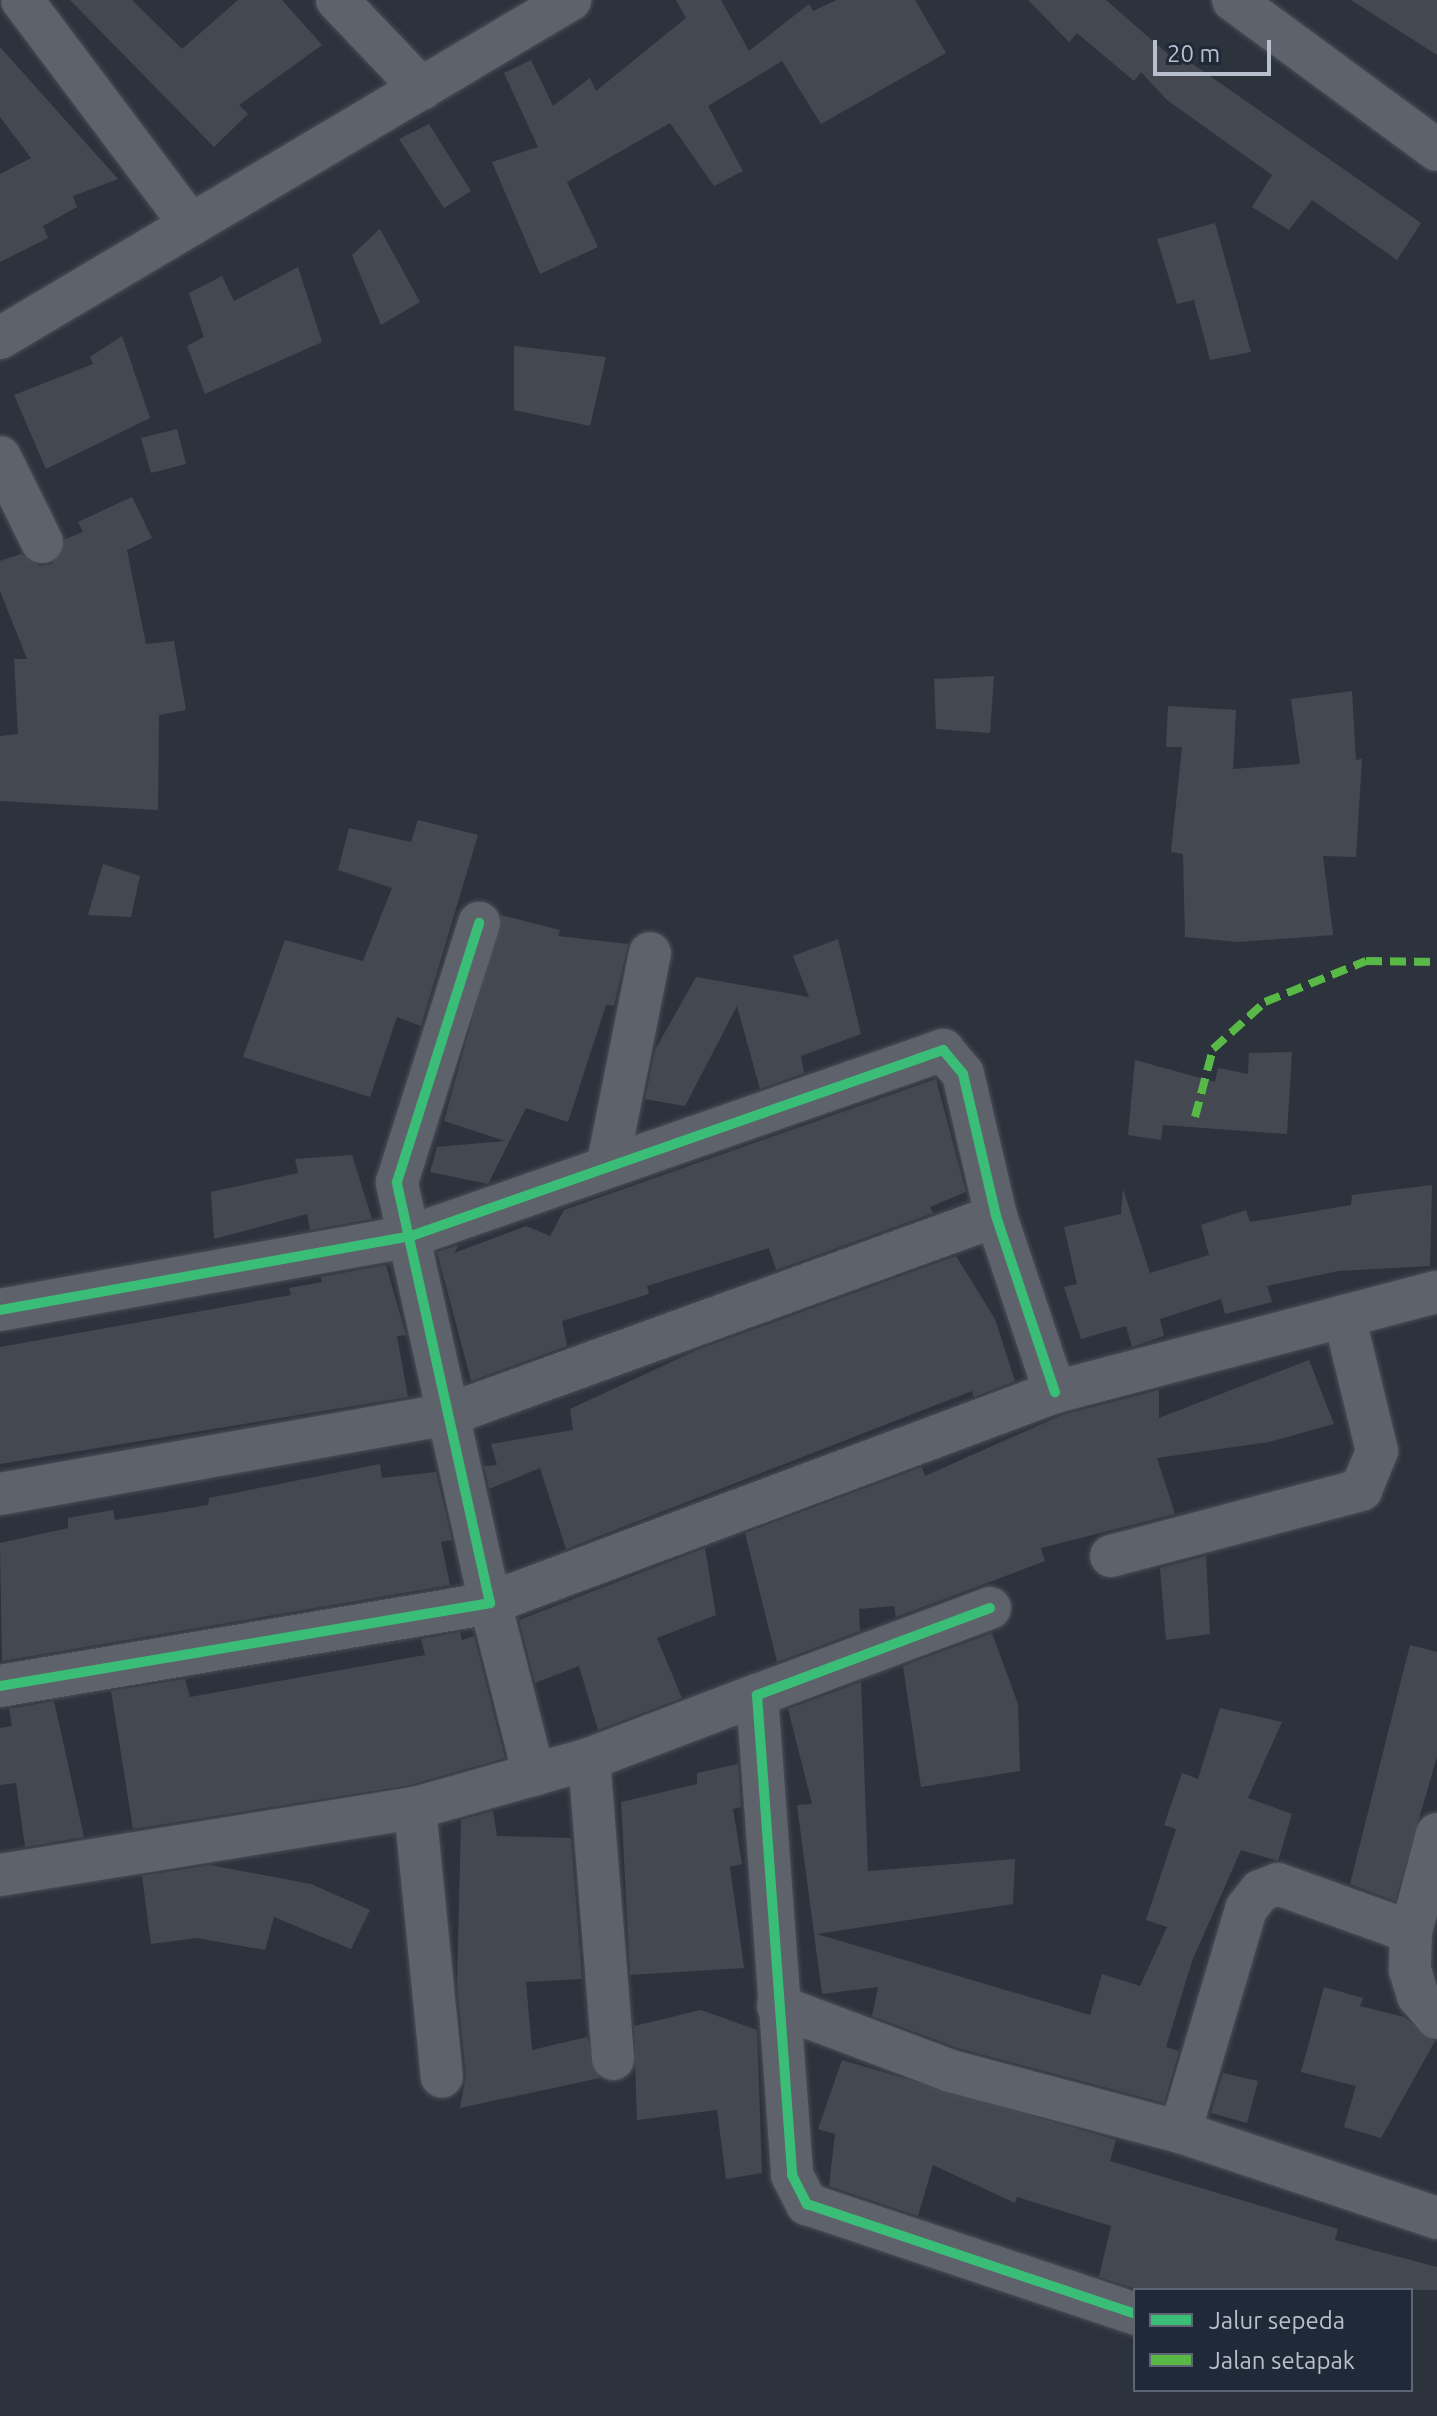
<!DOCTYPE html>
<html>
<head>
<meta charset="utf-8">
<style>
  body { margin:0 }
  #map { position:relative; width:1437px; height:2416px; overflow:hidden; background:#2d333d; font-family:Ubuntu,sans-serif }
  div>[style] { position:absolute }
  .building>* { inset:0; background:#444951 }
  .roads { filter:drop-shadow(0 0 2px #494e56) drop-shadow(0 0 2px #494e56) }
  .minor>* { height:42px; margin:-21px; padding:0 21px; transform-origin:21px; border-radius:21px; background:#5e626a }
  .quiet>* { height:8px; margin-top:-4px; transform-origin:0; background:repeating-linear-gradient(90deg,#58b947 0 16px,transparent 0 24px) }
  .cycleway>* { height:10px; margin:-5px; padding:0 5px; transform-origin:5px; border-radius:5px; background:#3abd76 }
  span { translate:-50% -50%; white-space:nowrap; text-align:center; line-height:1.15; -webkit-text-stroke:6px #202938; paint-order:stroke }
  .legend { position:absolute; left:1133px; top:2288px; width:280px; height:104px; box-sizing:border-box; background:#202938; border:2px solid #5d6574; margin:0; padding:10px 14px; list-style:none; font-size:24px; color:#b8bfcd }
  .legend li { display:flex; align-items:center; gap:16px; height:40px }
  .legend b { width:40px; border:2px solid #5d6574 }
  .scale { position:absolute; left:1153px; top:40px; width:118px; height:36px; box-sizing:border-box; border:4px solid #b8bfcd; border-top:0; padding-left:10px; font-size:24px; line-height:28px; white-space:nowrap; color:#b8bfcd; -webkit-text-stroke:6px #202938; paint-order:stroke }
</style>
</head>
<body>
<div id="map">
  <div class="building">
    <div style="clip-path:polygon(70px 0,132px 0,182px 49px,238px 0,282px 0,322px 45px,239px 105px,248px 114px,214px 147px)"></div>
    <div style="clip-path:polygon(676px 0,721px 0,749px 51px,809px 4px,813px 11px,837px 0,915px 0,946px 53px,821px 124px,782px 61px,708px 106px,743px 171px,714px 186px,670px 123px,567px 182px,598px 247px,540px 274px,492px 162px,538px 147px,504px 73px,531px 60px,553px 106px,590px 78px,596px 91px,686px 18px)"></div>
    <div style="clip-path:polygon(1028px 0,1106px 0,1170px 56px,1174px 51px,1421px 223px,1397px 260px,1312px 200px,1289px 230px,1252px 207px,1272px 175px,1167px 100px,1141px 72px,1134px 81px,1077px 33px,1069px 42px)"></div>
    <div style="clip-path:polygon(1351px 0,1437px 0,1437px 55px)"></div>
    <div style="clip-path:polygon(0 47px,118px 179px,73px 196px,77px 207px,43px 226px,48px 238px,0 262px,0 174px,31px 158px,0 117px)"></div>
    <div style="clip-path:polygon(429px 124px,471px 191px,444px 208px,399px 139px)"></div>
    <div style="clip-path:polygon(1215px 223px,1251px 352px,1210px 360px,1194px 300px,1177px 304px,1157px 239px)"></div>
    <div style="clip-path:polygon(380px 229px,420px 302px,381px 325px,352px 255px)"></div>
    <div style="clip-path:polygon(298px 267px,322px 342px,205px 394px,187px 346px,204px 337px,189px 293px,222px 276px,234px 301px)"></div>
    <div style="clip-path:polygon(122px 336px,150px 418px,46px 469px,14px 395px,93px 364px,90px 357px)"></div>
    <div style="clip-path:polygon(514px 346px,606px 357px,590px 426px,514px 410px)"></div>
    <div style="clip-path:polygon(177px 429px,186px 464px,151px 473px,141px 438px)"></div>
    <div style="clip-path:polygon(132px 497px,152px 538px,127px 550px,146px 644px,174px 641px,186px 710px,159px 715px,158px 810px,0 801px,0 736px,18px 734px,14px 659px,27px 659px,0 591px,0 561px,21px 554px,40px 566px,52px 564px,65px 539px,83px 532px,78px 522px)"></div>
    <div style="clip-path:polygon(994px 676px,990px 733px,936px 729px,934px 679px)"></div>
    <div style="clip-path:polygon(1352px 691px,1356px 760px,1362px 759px,1356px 857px,1323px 856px,1333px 935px,1238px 942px,1185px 937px,1183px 854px,1171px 852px,1182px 747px,1166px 747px,1168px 706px,1236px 710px,1233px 769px,1300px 764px,1291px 699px)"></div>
    <div style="clip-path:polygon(418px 820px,478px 835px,421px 1026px,397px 1017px,370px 1097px,243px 1057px,285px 940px,363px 961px,392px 888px,338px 870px,349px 828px,411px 842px)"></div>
    <div style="clip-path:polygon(103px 864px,140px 876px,131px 917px,88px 915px)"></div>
    <div style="clip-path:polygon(501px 915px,560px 930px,558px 936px,628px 944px,614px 1006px,606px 1005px,568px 1122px,526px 1108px,488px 1184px,430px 1172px,437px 1147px,505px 1141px,444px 1121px)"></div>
    <div style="clip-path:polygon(838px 939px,861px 1034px,801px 1056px,804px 1073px,760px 1089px,737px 1006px,685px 1106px,645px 1099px,655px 1050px,696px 977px,809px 997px,793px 956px)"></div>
    <div style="clip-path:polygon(1292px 1052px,1287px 1134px,1163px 1125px,1161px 1140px,1128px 1135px,1135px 1060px,1215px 1082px,1218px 1068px,1248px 1074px,1249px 1053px)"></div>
    <div style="clip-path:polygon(936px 1079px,966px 1192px,930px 1207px,933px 1213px,776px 1270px,769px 1248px,647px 1286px,649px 1294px,562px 1321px,567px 1346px,471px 1381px,437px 1252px,459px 1245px,454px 1253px,526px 1226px,550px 1236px,564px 1210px)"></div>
    <div style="clip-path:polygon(352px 1155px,372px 1219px,310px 1230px,307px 1214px,214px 1239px,211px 1192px,298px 1173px,295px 1159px)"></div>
    <div style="clip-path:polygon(1432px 1185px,1430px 1266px,1338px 1271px,1267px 1286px,1272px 1302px,1225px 1314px,1221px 1299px,1160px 1319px,1164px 1336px,1132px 1347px,1126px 1326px,1081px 1339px,1064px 1287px,1077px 1284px,1064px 1227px,1121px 1214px,1123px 1189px,1150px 1273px,1209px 1255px,1201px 1225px,1246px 1210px,1250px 1222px,1351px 1205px,1352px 1195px)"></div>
    <div style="clip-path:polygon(956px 1256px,995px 1319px,1015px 1381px,974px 1397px,972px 1391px,566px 1549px,540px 1468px,489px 1489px,484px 1466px,497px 1465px,491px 1444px,573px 1430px,570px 1409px,697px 1350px)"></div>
    <div style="clip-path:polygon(386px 1265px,406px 1335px,397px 1336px,408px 1397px,0 1464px,0 1347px,291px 1295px,289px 1288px,322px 1282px,321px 1277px)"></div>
    <div style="clip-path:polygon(1309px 1360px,1334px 1424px,1269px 1442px,1157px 1458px,1175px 1514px,1041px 1548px,1045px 1561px,896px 1617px,894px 1606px,859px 1609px,860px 1631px,777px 1662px,745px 1533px,922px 1467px,925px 1476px,1062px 1415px,1159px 1390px,1159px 1418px)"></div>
    <div style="clip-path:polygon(380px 1464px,382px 1478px,436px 1472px,452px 1540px,441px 1542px,450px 1585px,2px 1661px,0 1543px,68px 1528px,68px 1518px,113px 1510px,115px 1520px,208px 1505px,209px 1498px)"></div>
    <div style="clip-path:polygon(705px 1548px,716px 1615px,657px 1638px,682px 1698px,598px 1730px,579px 1666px,535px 1683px,519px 1620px)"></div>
    <div style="clip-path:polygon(1206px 1556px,1210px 1634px,1166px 1640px,1160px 1568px)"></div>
    <div style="clip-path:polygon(460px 1632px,462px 1640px,474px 1636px,505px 1758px,410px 1785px,133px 1829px,111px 1691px,185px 1679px,190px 1697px,425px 1655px,421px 1639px)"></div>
    <div style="clip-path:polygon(992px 1633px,1018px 1704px,1020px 1771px,921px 1787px,903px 1666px)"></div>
    <div style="clip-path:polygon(1410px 1645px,1437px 1652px,1437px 1757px,1395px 1901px,1350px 1884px)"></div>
    <div style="clip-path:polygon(861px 1682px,868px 1871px,1015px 1859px,1013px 1904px,817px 1934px,1090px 2015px,1102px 1974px,1140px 1986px,1167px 1927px,1146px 1920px,1176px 1829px,1164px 1825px,1182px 1773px,1198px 1779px,1220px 1708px,1282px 1722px,1248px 1798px,1292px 1814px,1278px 1861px,1241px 1850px,1192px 1961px,1166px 2047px,1179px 2051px,1164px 2103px,958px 2048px,872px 2016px,878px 1987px,822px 1994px,797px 1805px,812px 1804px,788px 1709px)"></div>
    <div style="clip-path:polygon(54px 1701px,84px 1837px,25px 1847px,16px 1783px,0 1785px,0 1728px,12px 1726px,9px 1709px)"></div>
    <div style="clip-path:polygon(738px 1764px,741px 1807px,733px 1809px,742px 1864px,730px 1867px,744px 1968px,630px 1975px,621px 1802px,697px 1784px,697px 1773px)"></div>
    <div style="clip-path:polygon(493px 1811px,497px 1836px,571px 1838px,582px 1979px,526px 1982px,532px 2050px,587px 2037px,600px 2078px,460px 2108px,466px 2075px,457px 1986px,461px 1820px)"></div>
    <div style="clip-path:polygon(210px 1865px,311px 1884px,370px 1910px,351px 1949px,274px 1917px,265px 1950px,197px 1938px,151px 1944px,142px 1876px)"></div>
    <div style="clip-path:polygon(1324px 1987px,1363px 1998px,1360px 2006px,1404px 2017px,1435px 2041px,1381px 2138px,1344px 2127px,1356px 2086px,1301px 2072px)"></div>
    <div style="clip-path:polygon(701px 2010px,757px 2030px,762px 2173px,726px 2179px,717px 2110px,637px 2120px,634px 2026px)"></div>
    <div style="clip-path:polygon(842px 2060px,1116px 2140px,1110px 2161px,1338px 2229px,1335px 2240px,1437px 2267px,1437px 2290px,1139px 2290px,1099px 2277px,1111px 2226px,1017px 2197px,1015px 2203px,933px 2165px,918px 2216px,829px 2186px,835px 2134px,818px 2129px)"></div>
    <div style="clip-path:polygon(1223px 2073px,1258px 2081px,1247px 2123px,1211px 2113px)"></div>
  </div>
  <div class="roads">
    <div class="minor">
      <div style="left:22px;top:0;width:281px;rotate:53.1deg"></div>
      <div style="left:337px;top:0;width:123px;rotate:46.3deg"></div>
      <div style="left:1233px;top:0;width:253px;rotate:36.3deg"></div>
      <div style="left:0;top:338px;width:663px;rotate:-30.67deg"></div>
      <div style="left:0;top:457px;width:95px;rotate:63.7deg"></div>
      <div style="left:608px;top:1163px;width:214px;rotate:-78.7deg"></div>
      <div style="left:0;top:1310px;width:418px;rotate:-10.2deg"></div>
      <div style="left:411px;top:1236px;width:564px;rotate:-19.27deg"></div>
      <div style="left:943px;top:1050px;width:31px;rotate:50deg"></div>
      <div style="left:963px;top:1074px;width:146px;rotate:76.9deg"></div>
      <div style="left:996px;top:1216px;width:186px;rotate:71.5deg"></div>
      <div style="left:0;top:1494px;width:460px;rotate:-10.1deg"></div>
      <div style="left:453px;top:1413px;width:578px;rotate:-19.94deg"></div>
      <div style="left:1111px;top:1556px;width:259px;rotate:-14.8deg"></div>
      <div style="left:1361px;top:1490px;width:42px;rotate:-67.7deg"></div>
      <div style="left:1377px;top:1451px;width:139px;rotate:-103.7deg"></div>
      <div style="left:990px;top:1608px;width:249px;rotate:159.5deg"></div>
      <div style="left:757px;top:1695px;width:481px;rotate:85.8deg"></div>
      <div style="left:792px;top:2175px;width:33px;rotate:63deg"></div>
      <div style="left:807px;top:2204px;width:346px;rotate:18.5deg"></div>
      <div style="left:0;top:1686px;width:497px;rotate:-9.6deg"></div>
      <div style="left:490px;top:1603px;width:431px;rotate:-102.5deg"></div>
      <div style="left:397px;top:1182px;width:272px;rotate:-72.4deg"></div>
      <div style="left:589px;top:1759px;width:301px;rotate:85.4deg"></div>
      <div style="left:534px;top:1775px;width:178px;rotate:-104.3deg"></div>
      <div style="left:490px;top:1603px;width:603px;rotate:-20.48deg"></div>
      <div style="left:1055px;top:1392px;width:395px;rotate:-14.7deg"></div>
      <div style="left:415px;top:1808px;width:270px;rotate:84.3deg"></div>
      <div style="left:1437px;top:1834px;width:101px;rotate:104.9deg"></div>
      <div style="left:1411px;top:1932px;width:38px;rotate:92deg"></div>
      <div style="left:1410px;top:1970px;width:27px;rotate:73deg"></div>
      <div style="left:1418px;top:1996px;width:29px;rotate:49deg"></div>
      <div style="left:0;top:1875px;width:420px;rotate:-9.2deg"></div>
      <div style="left:415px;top:1808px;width:181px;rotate:-15.7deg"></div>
      <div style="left:589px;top:1759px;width:180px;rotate:-20.9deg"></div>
      <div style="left:778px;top:2006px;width:185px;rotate:20.6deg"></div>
      <div style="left:951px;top:2071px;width:237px;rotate:14.9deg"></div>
      <div style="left:1180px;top:2132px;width:271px;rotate:18.5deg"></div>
      <div style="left:1180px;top:2132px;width:233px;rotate:-73.5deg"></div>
      <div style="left:1246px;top:1909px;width:23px;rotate:-52deg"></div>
      <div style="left:1260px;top:1891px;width:19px;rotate:-21deg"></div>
      <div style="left:1278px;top:1884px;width:141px;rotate:19.8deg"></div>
    </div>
  </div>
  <div class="quiet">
    <div style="left:1195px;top:1117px;width:70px;rotate:-75.2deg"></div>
    <div style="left:1213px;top:1049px;width:70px;rotate:-42.1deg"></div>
    <div style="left:1265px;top:1002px;width:109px;rotate:-22.1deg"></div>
    <div style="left:1366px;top:961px;width:71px;rotate:0.8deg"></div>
  </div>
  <div class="cycleway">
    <div style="left:0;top:1310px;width:418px;rotate:-10.2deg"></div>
    <div style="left:411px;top:1236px;width:564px;rotate:-19.27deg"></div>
    <div style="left:943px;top:1050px;width:31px;rotate:50deg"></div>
    <div style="left:963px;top:1074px;width:146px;rotate:76.9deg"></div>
    <div style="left:996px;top:1216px;width:186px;rotate:71.5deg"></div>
    <div style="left:990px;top:1608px;width:249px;rotate:159.5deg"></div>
    <div style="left:757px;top:1695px;width:481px;rotate:85.8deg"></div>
    <div style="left:792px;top:2175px;width:33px;rotate:63deg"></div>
    <div style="left:807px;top:2204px;width:346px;rotate:18.5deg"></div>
    <div style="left:0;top:1686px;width:497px;rotate:-9.6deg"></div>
    <div style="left:490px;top:1603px;width:431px;rotate:-102.5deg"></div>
    <div style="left:397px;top:1182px;width:272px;rotate:-72.4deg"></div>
  </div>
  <ul class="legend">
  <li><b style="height:10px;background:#3abd76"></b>Jalur sepeda</li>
  <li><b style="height:10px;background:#58b947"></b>Jalan setapak</li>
  </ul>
  <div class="scale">20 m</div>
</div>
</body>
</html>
